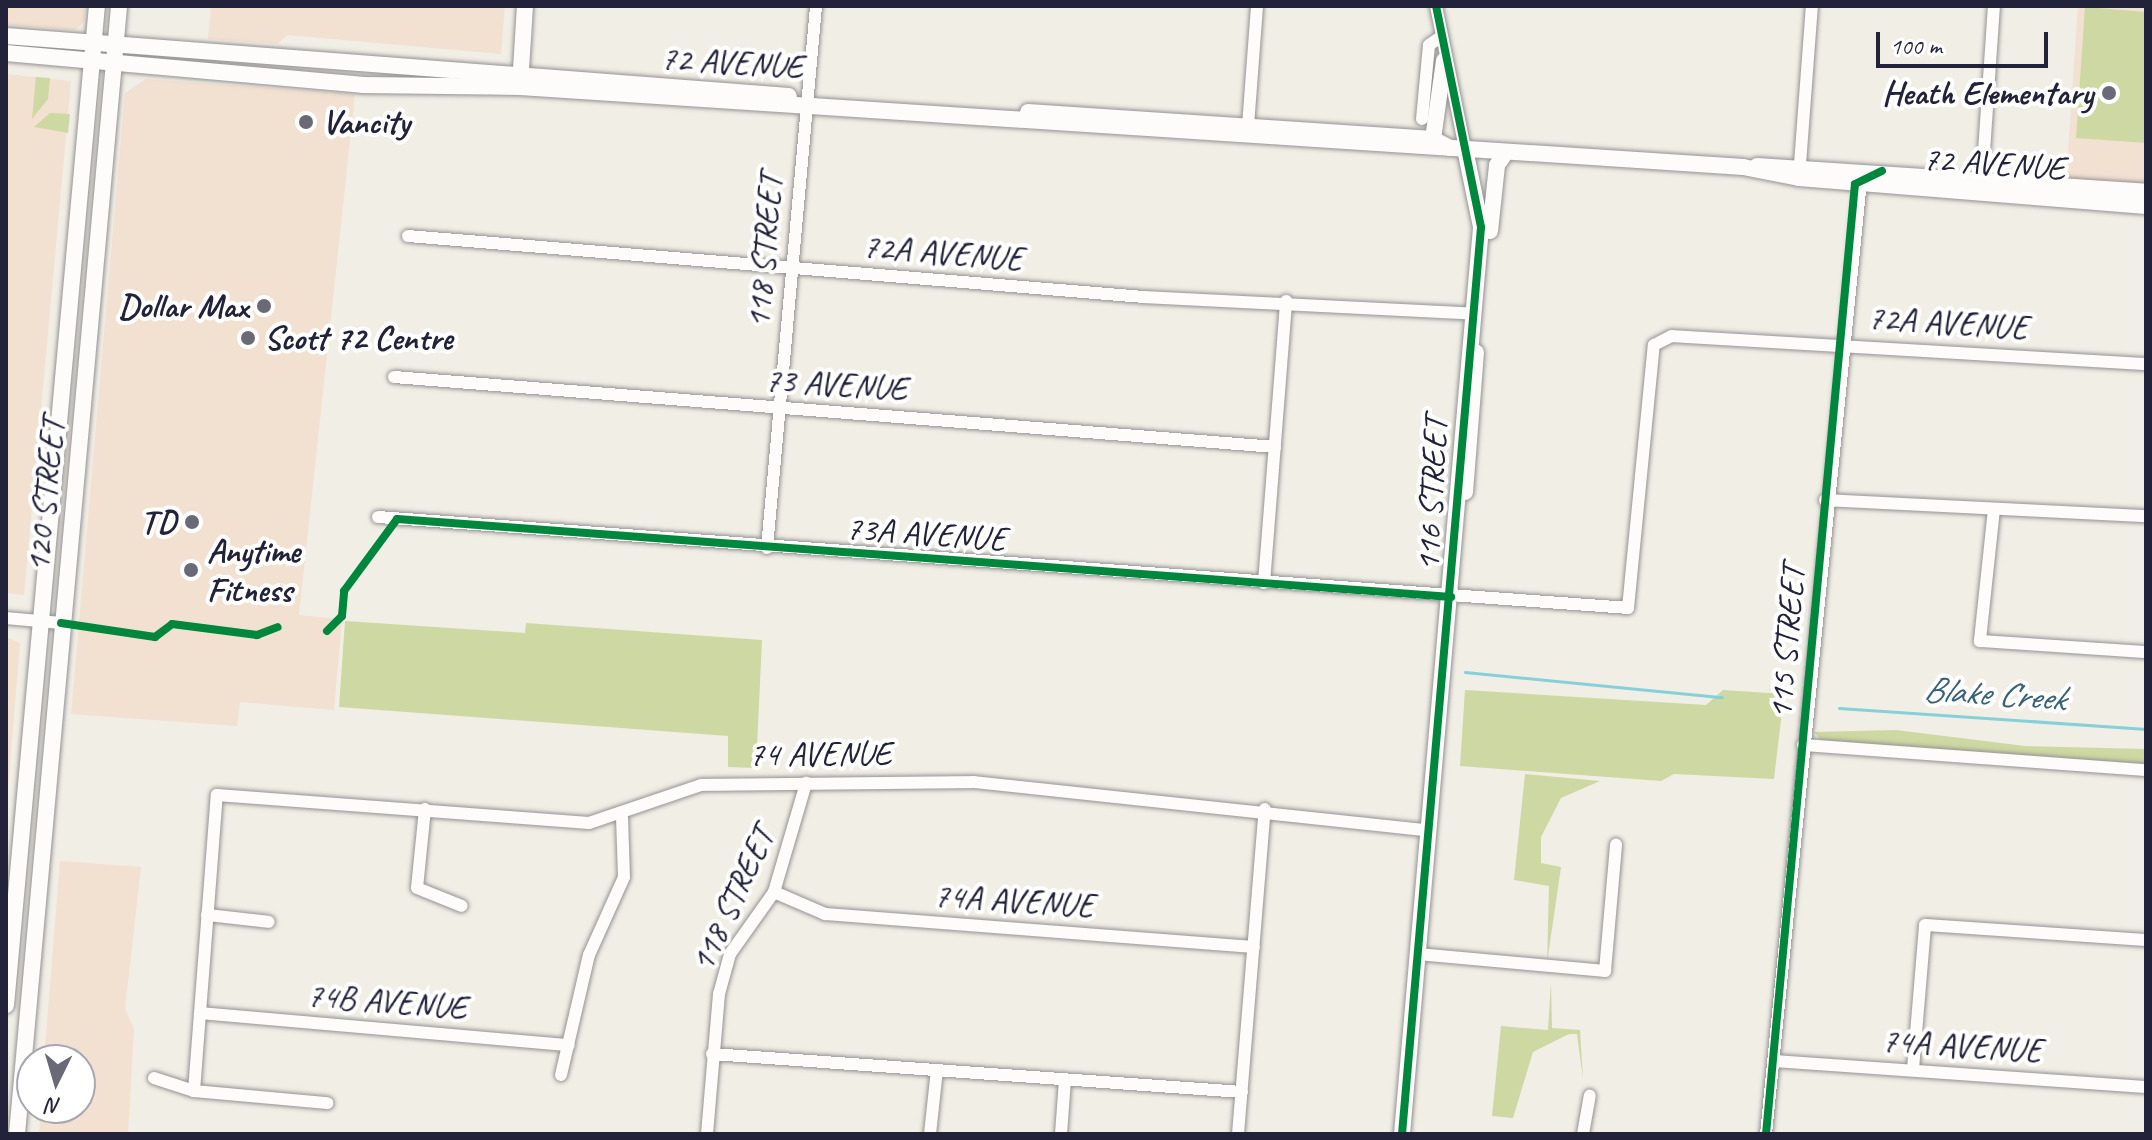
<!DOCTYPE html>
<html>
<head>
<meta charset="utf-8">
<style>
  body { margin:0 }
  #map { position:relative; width:2152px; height:1140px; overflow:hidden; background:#f1eee6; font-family:Caveat,sans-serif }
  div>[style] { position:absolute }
  .built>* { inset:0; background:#f2e0d1 }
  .green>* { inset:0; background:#ced8a2 }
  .stream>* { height:3px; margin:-1.5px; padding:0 1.5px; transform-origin:1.5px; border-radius:1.5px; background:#86d0d9 }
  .roads { filter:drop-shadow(0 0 2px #949292) drop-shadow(0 0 2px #949292) }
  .street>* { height:12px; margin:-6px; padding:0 6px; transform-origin:6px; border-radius:6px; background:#fdfcfb }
  .secondary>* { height:16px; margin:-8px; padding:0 8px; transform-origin:8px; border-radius:8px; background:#fdfcfb }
  .cycleway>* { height:8px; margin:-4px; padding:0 4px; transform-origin:4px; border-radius:4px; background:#00873e }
  .dots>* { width:22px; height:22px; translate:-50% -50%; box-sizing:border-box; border:4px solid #fff; border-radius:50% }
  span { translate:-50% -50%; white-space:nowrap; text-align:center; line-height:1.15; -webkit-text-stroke:8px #fff; paint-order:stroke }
  .street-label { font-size:34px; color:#22223b }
  .poi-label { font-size:34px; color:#22223b; font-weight:700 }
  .right { translate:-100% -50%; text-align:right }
  .left { translate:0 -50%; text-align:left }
  .water-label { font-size:36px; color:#386278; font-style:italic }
  .frame { position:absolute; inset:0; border:8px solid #22223b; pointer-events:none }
  .north { position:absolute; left:16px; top:1044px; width:80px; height:80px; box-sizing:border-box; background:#fff; border:2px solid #a7a7b1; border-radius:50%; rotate:185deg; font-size:22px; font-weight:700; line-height:32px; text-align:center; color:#22223b }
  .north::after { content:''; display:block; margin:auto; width:28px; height:36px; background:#6a6977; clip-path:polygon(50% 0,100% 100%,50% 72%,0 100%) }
  .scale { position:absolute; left:1876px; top:32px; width:172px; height:36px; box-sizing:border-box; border:4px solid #22223b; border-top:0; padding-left:10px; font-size:24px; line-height:28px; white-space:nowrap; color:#22223b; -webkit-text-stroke:6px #fff; paint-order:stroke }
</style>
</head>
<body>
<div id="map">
  <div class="built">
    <div style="clip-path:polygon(6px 6px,86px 6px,84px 22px,75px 30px,6px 25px)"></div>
    <div style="clip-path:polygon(211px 6px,505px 6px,501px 54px,287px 35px,278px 44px,208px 39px)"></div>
    <div style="clip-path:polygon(2078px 6px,2146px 6px,2146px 186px,2066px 181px)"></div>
    <div style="clip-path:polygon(6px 74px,71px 81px,24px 595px,6px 593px)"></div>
    <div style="clip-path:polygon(146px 79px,355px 94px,299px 615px,342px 619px,334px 710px,240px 702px,237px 726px,71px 714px,125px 93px)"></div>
    <div style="clip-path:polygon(6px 637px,20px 643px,6px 812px)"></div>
    <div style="clip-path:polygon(60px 861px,141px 867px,125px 1009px,134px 1029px,128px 1134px,39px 1134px,41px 1108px,80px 1108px,80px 1060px,44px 1060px)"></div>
  </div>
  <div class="green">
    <div style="clip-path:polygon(2085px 7px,2146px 12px,2146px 143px,2076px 138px)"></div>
    <div style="clip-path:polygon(36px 77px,50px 78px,48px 99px,32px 119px)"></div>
    <div style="clip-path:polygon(50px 113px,70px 114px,68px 133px,34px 127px)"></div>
    <div style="clip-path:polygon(345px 621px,525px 633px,526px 623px,762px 640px,756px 768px,728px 767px,728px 736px,339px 707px)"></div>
    <div style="clip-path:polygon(1465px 690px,1706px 705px,1723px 690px,1784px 694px,1774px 779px,1674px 774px,1661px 781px,1460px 766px)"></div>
    <div style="clip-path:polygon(1896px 730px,2025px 746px,2146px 749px,2146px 764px,1821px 740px,1814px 732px)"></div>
    <div style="clip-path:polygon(1525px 774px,1600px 781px,1561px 798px,1541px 837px,1541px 863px,1561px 867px,1547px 963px,1549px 886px,1514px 880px)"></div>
    <div style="clip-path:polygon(1551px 982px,1552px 1028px,1580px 1030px,1583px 1079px,1577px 1034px,1569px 1034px,1533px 1052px,1513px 1118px,1492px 1116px,1501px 1026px,1548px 1030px)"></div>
  </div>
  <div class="stream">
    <div style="left:1465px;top:672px;width:258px;rotate:5.6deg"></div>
    <div style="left:1839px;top:708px;width:308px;rotate:3.9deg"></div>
  </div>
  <div class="roads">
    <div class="street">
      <div style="left:1436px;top:6px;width:146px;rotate:78.5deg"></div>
      <div style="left:1422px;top:119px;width:74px;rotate:-84.6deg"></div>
      <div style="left:1429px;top:45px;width:11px;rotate:-34deg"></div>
      <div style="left:1248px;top:126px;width:120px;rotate:-85.7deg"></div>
      <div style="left:1800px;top:164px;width:158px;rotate:-85.7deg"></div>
      <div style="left:1982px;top:181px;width:175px;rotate:-86.1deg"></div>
      <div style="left:408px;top:236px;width:739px;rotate:4.74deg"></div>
      <div style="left:1144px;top:297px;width:331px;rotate:2.9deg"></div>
      <div style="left:394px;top:377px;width:884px;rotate:4.54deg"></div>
      <div style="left:1825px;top:500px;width:321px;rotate:2.9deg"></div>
      <div style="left:1994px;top:509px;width:133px;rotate:96.1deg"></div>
      <div style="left:1980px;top:641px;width:166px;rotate:3.8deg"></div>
      <div style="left:378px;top:517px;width:1253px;rotate:4.16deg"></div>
      <div style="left:1628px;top:608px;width:264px;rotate:-84.4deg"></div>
      <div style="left:1654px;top:345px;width:20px;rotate:-27deg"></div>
      <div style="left:1672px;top:336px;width:475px;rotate:3.4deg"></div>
      <div style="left:767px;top:548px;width:544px;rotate:-84.83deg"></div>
      <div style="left:1264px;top:583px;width:283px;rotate:-85.5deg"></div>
      <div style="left:6px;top:618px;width:55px;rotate:5.2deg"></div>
      <div style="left:1803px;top:745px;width:344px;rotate:4.2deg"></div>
      <div style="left:425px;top:809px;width:79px;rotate:95.8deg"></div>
      <div style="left:417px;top:888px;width:48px;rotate:21.8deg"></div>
      <div style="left:774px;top:892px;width:56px;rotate:23.3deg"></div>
      <div style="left:825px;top:914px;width:430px;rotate:4.4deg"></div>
      <div style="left:207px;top:915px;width:62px;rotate:6.4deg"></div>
      <div style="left:1418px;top:954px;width:188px;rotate:5.2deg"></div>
      <div style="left:1605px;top:971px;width:127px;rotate:-85deg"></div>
      <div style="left:200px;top:1013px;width:370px;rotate:5deg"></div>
      <div style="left:712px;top:1054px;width:531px;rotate:4.1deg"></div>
      <div style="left:1773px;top:1061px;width:374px;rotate:4deg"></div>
      <div style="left:1913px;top:1069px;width:144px;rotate:-85.2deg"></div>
      <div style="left:1925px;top:925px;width:222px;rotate:3.9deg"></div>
      <div style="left:561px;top:1075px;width:123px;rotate:-76.9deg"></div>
      <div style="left:589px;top:955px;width:85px;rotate:-65.8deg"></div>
      <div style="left:624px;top:877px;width:60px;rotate:-91.9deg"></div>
      <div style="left:154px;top:1078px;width:42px;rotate:18deg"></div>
      <div style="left:194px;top:1091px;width:134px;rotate:5.2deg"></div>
      <div style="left:194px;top:1091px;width:297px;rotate:-85.6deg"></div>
      <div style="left:217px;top:795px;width:373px;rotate:4.3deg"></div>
      <div style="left:589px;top:823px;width:118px;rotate:-18.7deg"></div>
      <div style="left:701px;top:785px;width:273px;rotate:-0.6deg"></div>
      <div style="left:974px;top:782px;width:458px;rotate:6.1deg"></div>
      <div style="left:707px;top:1134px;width:141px;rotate:-85.1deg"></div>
      <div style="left:719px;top:994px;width:41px;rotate:-74.6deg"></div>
      <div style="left:730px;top:954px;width:76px;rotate:-54.6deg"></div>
      <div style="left:774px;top:892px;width:114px;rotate:-73.6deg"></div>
      <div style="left:930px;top:1134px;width:64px;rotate:-83.8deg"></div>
      <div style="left:1061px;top:1134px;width:55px;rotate:-85.8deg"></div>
      <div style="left:1238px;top:1134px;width:326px;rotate:-85.3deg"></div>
      <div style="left:1583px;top:1134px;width:39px;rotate:-80deg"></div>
      <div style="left:1766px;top:1134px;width:958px;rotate:-84.31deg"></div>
    </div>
    <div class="secondary">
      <div style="left:6px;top:36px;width:785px;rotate:4.38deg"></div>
      <div style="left:6px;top:53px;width:357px;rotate:5.1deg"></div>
      <div style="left:362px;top:85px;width:158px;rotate:0.7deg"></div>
      <div style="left:520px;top:87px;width:1226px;rotate:3.74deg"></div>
      <div style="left:1743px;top:167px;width:57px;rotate:11.1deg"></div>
      <div style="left:1799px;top:178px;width:348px;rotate:4.6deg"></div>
      <div style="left:520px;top:85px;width:79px;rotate:-86.4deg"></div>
      <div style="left:1028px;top:112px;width:406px;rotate:3.8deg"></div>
      <div style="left:1433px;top:139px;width:19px;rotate:28deg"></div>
      <div style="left:1433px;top:139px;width:79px;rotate:-82deg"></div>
      <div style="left:1757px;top:166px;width:390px;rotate:3.8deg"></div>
      <div style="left:1490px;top:231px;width:66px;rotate:-83.9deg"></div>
      <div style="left:1497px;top:165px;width:16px;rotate:-55deg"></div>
      <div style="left:1465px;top:492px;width:140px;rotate:-85.5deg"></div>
      <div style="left:6px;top:1005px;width:1003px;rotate:-84.8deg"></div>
      <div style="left:17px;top:1134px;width:1133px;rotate:-84.83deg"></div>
      <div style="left:1402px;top:1134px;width:910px;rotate:-85.02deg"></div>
      <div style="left:1481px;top:227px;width:80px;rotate:-101.6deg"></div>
    </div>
  </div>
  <div class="cycleway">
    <div style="left:61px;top:623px;width:95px;rotate:8.5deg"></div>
    <div style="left:155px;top:637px;width:21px;rotate:-37deg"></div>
    <div style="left:172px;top:624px;width:86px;rotate:7.4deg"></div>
    <div style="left:257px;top:635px;width:22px;rotate:-21deg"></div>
    <div style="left:327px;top:631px;width:21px;rotate:-45deg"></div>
    <div style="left:342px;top:616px;width:25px;rotate:-85deg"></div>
    <div style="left:344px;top:591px;width:89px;rotate:-53.6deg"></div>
    <div style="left:397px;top:519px;width:1057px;rotate:4.23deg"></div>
    <div style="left:1402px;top:1134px;width:910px;rotate:-85.02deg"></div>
    <div style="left:1481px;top:227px;width:226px;rotate:-101.5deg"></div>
    <div style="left:1766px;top:1134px;width:954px;rotate:-84.65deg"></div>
    <div style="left:1855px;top:184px;width:30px;rotate:-26deg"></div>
  </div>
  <div class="dots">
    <div style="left:2109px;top:93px;background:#6a6977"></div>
    <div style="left:306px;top:122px;background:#6a6977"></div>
    <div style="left:264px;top:306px;background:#6a6977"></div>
    <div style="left:248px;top:338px;background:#6a6977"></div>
    <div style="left:192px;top:522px;background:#6a6977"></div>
    <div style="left:191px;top:570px;background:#6a6977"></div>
  </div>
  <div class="street-label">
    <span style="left:732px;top:62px;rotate:4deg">72 AVENUE</span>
    <span style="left:1994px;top:163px;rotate:4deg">72 AVENUE</span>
    <span style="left:764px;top:251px;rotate:-85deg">118 STREET</span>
    <span style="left:943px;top:252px;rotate:5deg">72A AVENUE</span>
    <span style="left:1948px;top:322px;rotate:4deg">72A AVENUE</span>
    <span style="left:836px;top:384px;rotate:4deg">73 AVENUE</span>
    <span style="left:1431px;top:494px;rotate:-87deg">116 STREET</span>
    <span style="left:45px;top:495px;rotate:-84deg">120 STREET</span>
    <span style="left:926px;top:533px;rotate:4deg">73A AVENUE</span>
    <span style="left:1786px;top:642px;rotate:-85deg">115 STREET</span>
    <span style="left:820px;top:754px">74 AVENUE</span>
    <span style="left:732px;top:899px;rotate:-65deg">118 STREET</span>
    <span style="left:1014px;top:900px;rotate:4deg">74A AVENUE</span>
    <span style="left:387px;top:1001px;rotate:5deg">74B AVENUE</span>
    <span style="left:1962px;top:1045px;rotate:4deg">74A AVENUE</span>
  </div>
  <div class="poi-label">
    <span class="right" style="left:2093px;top:93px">Heath Elementary</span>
    <span class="left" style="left:322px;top:122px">Vancity</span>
    <span class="right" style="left:248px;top:306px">Dollar Max</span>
    <span class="left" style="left:264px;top:338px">Scott 72 Centre</span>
    <span class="right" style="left:176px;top:522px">TD</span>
    <span class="left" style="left:207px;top:570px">Anytime<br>Fitness</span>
  </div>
  <div class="water-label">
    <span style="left:1994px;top:694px;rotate:4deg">Blake Creek</span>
  </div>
  <div class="frame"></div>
  <div class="north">N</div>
  <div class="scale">100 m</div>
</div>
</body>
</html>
